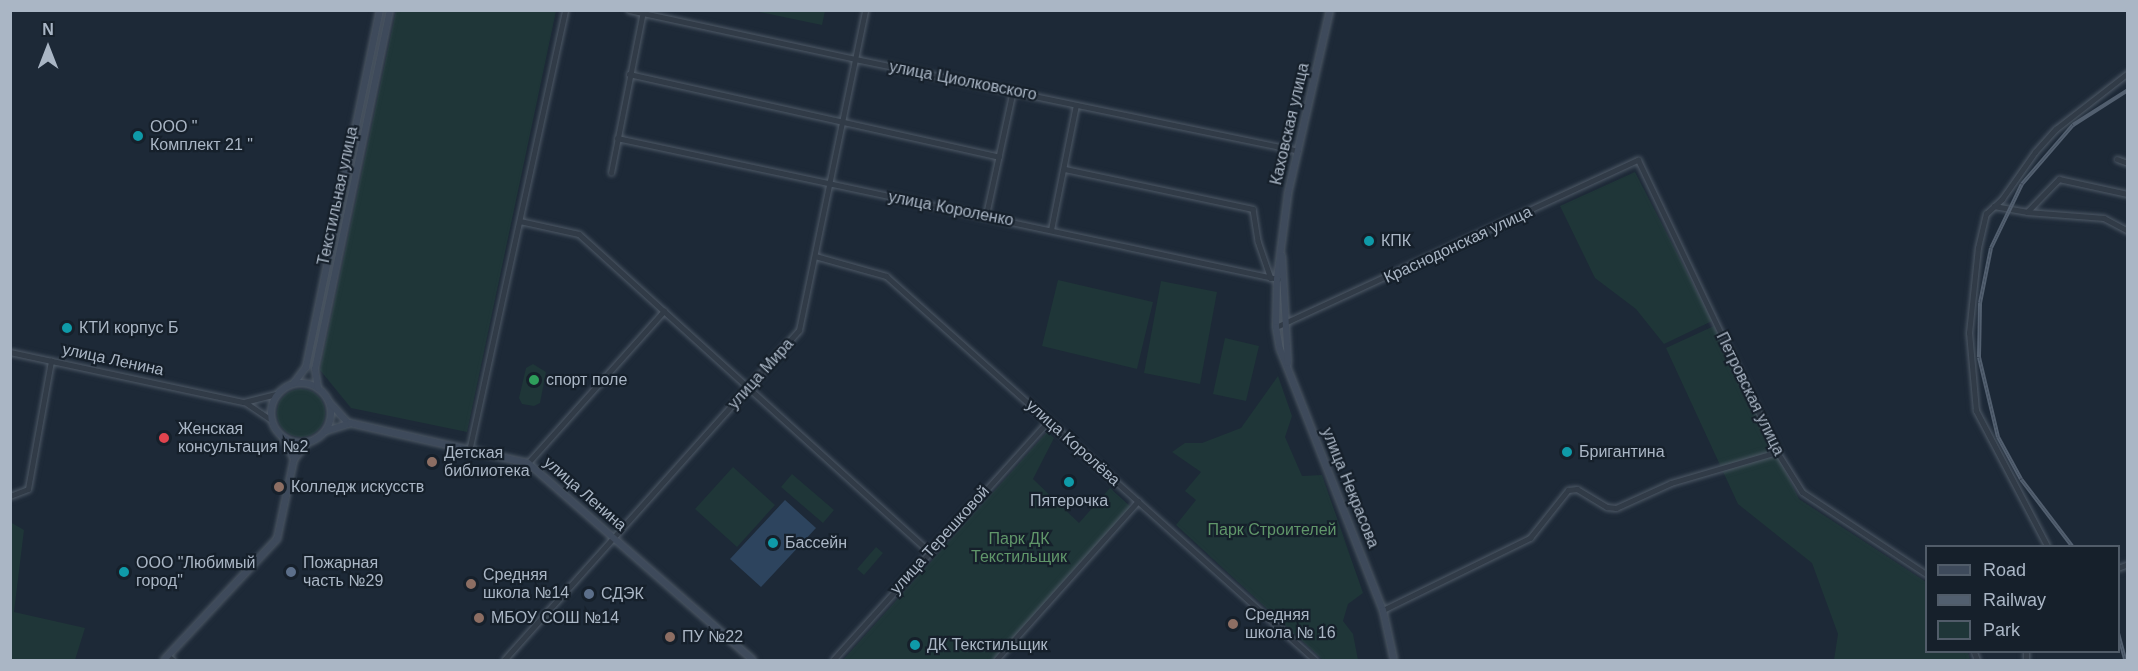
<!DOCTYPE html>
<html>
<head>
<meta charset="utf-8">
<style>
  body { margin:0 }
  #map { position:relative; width:2138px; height:671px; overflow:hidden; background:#1d2937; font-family:Helvetica,sans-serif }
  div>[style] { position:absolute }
  .green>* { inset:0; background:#1f3638 }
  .round { border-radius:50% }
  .water>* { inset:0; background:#2d445e }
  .roads { filter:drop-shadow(0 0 2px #4e5966) drop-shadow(0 0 2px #4e5966) }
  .minor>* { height:4.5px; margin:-2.25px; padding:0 2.25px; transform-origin:2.25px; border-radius:2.25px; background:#313b47 }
  .tertiary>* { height:5px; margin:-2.5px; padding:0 2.5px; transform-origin:2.5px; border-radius:2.5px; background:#313b47 }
  .secondary>* { height:6px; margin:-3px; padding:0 3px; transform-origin:3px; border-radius:3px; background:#3e4a5b }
  .secondary>.ring { margin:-3px; padding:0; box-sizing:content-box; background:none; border:6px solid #3e4a5b; border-radius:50% }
  .rail>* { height:4px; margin-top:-2px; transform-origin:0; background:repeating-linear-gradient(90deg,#16202b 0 4.5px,#525f6f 0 9px); box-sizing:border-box; border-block:2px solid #525f6f }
  .dots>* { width:16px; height:16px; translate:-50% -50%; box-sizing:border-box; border:3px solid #16202b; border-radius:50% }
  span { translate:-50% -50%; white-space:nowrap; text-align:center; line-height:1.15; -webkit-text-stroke:4.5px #16202b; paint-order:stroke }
  .street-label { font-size:16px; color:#aab6c5 }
  .poi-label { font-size:16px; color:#aab6c5 }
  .left { translate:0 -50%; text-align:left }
  .park-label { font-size:16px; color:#60966a }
  .frame { position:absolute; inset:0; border:12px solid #aab6c5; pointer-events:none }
  .legend { position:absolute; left:1925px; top:545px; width:195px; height:108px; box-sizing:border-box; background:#16202b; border:2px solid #515c69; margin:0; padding:8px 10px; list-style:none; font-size:18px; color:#aab6c5 }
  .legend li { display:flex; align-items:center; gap:12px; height:30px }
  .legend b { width:30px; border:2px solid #515c69 }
  .north { position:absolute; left:18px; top:18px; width:60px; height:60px; -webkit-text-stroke:4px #16202b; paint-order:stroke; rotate:0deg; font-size:16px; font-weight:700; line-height:24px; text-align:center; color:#aab6c5 }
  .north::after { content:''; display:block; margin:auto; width:21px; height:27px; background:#aab6c5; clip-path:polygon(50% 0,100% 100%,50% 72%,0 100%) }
</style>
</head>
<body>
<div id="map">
  <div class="green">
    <div style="clip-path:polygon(396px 11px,556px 11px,467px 432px,351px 408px,320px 370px)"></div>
    <div style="clip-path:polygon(755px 11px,825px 10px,825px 11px,822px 25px)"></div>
    <div style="clip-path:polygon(1635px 172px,1712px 321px,1664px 344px,1636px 309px,1595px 278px,1560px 206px)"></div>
    <div style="clip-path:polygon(1058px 280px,1153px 302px,1137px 369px,1042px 346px)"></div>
    <div style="clip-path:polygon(1161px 281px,1217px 292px,1200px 384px,1144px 373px)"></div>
    <div style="clip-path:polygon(1714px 326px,1799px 499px,1926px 582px,1926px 652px,1968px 652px,1970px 660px,1834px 660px,1838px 634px,1812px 563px,1738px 504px,1666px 348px)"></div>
    <div style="clip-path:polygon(1225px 338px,1259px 346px,1246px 401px,1213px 394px)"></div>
    <div style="clip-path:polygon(533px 364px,546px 372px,540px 403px,534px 406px,522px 404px,519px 398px,526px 368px)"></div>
    <div style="clip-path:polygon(1278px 376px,1292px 416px,1285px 437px,1302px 476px,1322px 475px,1363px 593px,1348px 604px,1343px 621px,1353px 634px,1358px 660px,1323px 660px,1176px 525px,1196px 500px,1185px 491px,1201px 472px,1172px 452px,1185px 443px,1202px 443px,1241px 428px)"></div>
    <div class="round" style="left:277px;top:389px;width:48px;height:48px"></div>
    <div style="clip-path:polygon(1047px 432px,1054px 438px,1033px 479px,1079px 523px,1110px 488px,1132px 508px,995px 660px,843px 660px)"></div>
    <div style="clip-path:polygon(733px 467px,775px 505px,737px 547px,695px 509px)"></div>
    <div style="clip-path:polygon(792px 474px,834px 510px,823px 523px,781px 487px)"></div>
    <div style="clip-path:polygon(10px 522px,24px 530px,14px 612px,85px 628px,75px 660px,11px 660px)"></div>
    <div style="clip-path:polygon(876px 547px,883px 553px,864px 575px,857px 569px)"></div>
  </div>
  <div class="water">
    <div style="clip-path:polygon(785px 500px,816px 528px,761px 587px,730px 559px)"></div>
  </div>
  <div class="roads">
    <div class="minor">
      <div style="left:629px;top:10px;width:231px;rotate:12.2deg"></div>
      <div style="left:629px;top:74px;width:379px;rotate:12.6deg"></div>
      <div style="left:617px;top:138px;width:676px;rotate:12.04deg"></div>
      <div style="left:2117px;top:159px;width:12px;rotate:20deg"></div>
      <div style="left:1065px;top:169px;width:192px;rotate:12deg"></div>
      <div style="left:1253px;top:209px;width:32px;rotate:81deg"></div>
      <div style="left:1258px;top:241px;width:39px;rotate:71deg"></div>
      <div style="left:611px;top:173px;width:165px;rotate:-78.8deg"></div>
      <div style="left:1994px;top:206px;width:34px;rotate:10deg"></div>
      <div style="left:2027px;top:212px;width:46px;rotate:-45.9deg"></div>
      <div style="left:2059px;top:179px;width:71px;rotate:12.3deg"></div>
      <div style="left:2027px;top:212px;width:77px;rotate:4.5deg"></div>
      <div style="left:2104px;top:218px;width:27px;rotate:28deg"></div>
      <div style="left:986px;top:215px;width:128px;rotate:-77.8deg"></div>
      <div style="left:520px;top:221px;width:60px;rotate:12.4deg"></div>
      <div style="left:579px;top:234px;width:474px;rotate:42.2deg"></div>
      <div style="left:1051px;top:230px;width:127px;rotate:-78.7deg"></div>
      <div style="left:10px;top:352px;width:239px;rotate:12.1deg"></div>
      <div style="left:470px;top:447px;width:447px;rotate:-77.7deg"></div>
      <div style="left:528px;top:463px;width:204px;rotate:-48.2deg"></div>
      <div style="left:10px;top:496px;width:19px;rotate:-21deg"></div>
      <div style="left:28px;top:489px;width:130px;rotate:-79.8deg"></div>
      <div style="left:2047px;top:546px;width:153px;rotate:-117.7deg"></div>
      <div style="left:1976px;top:411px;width:78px;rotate:-95.1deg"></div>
      <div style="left:1969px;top:333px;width:85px;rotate:-84deg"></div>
      <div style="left:1978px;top:248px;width:35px;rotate:-77deg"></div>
      <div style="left:1986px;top:214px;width:22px;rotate:-43deg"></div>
      <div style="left:2002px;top:199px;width:57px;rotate:-54.9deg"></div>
      <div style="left:2035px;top:152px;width:31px;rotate:-48deg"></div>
      <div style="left:2056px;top:129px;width:91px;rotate:-37.9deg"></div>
      <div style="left:2118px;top:568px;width:9px;rotate:-21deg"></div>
      <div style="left:1383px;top:610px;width:164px;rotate:-26.1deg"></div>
      <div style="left:1530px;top:538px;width:61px;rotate:-51.6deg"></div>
      <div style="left:1568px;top:490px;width:9px;rotate:-6deg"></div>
      <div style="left:1577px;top:489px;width:35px;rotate:31deg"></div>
      <div style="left:1607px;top:507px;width:9px;rotate:6deg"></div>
      <div style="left:1616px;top:508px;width:60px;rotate:-24.4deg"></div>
      <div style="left:1671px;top:483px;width:110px;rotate:-16.3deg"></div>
      <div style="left:168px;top:656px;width:6px;rotate:39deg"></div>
      <div style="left:996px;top:660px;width:213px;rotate:-48.2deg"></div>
      <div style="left:2026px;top:660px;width:8px;rotate:-90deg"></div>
    </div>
    <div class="tertiary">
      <div style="left:855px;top:59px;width:452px;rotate:11.7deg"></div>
      <div style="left:815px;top:256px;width:74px;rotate:15.7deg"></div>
      <div style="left:886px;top:276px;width:576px;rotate:41.83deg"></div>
      <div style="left:1276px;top:327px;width:399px;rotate:-24.8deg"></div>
      <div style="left:1638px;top:160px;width:323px;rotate:64.5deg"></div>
      <div style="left:1777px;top:452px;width:47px;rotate:58deg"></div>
      <div style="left:1802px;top:492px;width:149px;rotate:33.5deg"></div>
      <div style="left:244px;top:402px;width:33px;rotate:-14deg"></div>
      <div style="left:246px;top:403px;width:30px;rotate:34deg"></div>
      <div style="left:1974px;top:652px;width:9px;rotate:69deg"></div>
      <div style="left:504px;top:660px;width:443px;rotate:-48.2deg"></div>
      <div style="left:799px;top:330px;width:327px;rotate:-78.3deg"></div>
      <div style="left:833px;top:660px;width:321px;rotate:-48deg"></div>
    </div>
    <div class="secondary">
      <div style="left:1330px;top:10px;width:189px;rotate:102.9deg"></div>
      <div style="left:1288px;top:194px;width:86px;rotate:97.4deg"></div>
      <div style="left:1277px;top:279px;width:48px;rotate:91.2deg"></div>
      <div style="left:1276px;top:327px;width:22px;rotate:80deg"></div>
      <div style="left:1280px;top:349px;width:281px;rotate:68.5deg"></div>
      <div style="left:1383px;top:610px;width:51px;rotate:77.6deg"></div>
      <div style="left:1282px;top:256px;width:107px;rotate:86.8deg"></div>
      <div class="ring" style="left:271px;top:383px;width:54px;height:54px"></div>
      <div style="left:294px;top:383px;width:20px;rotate:-53deg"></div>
      <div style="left:306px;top:367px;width:365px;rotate:-78.3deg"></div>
      <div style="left:318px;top:388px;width:19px;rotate:-99deg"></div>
      <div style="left:315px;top:369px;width:367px;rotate:-78.2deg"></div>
      <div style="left:330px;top:403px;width:27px;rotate:48deg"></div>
      <div style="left:326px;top:431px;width:25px;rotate:-18deg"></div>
      <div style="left:350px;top:423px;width:182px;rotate:12.7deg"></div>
      <div style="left:528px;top:463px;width:299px;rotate:41.2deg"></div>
      <div style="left:283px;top:438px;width:24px;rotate:62deg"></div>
      <div style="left:164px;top:660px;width:166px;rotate:-47deg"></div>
      <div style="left:277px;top:539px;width:82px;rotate:-78deg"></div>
      <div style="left:294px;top:459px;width:22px;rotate:-51deg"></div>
    </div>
  </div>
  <div class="rail">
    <div style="left:2072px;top:546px;width:84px;rotate:-127.3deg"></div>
    <div style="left:2021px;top:479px;width:48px;rotate:-118.7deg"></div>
    <div style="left:1998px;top:437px;width:82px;rotate:-103.4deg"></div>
    <div style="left:1979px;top:357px;width:54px;rotate:-88.9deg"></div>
    <div style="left:1980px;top:303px;width:56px;rotate:-78.7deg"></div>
    <div style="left:1991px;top:248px;width:71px;rotate:-64.2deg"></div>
    <div style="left:2022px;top:184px;width:78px;rotate:-49.2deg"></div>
    <div style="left:2073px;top:125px;width:65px;rotate:-32.5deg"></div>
    <div style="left:2118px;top:633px;width:28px;rotate:75deg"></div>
  </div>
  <div class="dots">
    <div style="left:138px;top:136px;background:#0f9aa8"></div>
    <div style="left:1369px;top:241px;background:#0f9aa8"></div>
    <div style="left:67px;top:328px;background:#0f9aa8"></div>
    <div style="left:534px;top:380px;background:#2e9e5b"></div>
    <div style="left:164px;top:438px;background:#e0444e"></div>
    <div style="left:1567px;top:452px;background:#0f9aa8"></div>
    <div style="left:432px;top:462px;background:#8d6e63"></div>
    <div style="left:1069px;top:482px;background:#0f9aa8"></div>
    <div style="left:279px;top:487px;background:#8d6e63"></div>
    <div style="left:773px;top:543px;background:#0f9aa8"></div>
    <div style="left:124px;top:572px;background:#0f9aa8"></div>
    <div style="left:291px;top:572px;background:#5c6f8a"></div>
    <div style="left:471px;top:584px;background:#8d6e63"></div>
    <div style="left:589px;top:594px;background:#5c6f8a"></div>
    <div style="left:479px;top:618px;background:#8d6e63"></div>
    <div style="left:1233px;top:624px;background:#8d6e63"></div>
    <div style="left:670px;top:637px;background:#8d6e63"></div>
    <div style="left:915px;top:645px;background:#0f9aa8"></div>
  </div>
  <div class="street-label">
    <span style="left:963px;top:81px;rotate:11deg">улица Циолковского</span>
    <span style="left:1290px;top:124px;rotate:-77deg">Каховская улица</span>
    <span style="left:338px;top:196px;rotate:-78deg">Текстильная улица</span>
    <span style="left:951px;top:209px;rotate:11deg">улица Короленко</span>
    <span style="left:1458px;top:245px;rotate:-25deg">Краснодонская улица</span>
    <span style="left:113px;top:360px;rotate:12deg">улица Ленина</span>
    <span style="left:761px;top:374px;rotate:-48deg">улица Мира</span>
    <span style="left:1750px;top:394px;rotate:64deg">Петровская улица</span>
    <span style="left:1073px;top:443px;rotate:42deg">улица Королёва</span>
    <span style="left:1350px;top:488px;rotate:68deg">улица Некрасова</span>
    <span style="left:585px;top:494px;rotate:41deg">улица Ленина</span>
    <span style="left:940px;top:540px;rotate:-48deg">улица Терешковой</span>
  </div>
  <div class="poi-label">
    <span class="left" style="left:150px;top:136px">ООО "<br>Комплект 21 "</span>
    <span class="left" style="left:1381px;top:241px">КПК</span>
    <span class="left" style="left:79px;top:328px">КТИ корпус Б</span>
    <span class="left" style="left:546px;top:380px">спорт поле</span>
    <span class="left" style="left:178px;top:438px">Женская<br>консультация №2</span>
    <span class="left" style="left:1579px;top:452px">Бригантина</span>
    <span class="left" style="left:444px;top:462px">Детская<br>библиотека</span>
    <span class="left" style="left:291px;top:487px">Колледж искусств</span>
    <span style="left:1069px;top:501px">Пятерочка</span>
    <span class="left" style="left:785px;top:543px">Бассейн</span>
    <span class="left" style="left:136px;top:572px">ООО "Любимый<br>город"</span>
    <span class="left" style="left:303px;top:572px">Пожарная<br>часть №29</span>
    <span class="left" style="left:483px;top:584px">Средняя<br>школа №14</span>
    <span class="left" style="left:601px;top:594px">СДЭК</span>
    <span class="left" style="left:1245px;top:624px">Средняя<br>школа № 16</span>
    <span class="left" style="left:491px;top:618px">МБОУ СОШ №14</span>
    <span class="left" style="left:682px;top:637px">ПУ №22</span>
    <span class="left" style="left:927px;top:645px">ДК Текстильщик</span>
  </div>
  <div class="park-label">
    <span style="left:1272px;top:530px">Парк Строителей</span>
    <span style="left:1019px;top:548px">Парк ДК<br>Текстильщик</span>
  </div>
  <div class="frame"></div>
  <ul class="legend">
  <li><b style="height:8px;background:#3e4a5b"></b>Road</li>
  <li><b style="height:8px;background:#525f6f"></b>Railway</li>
  <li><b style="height:16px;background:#1f3638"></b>Park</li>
  </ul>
  <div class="north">N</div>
</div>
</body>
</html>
